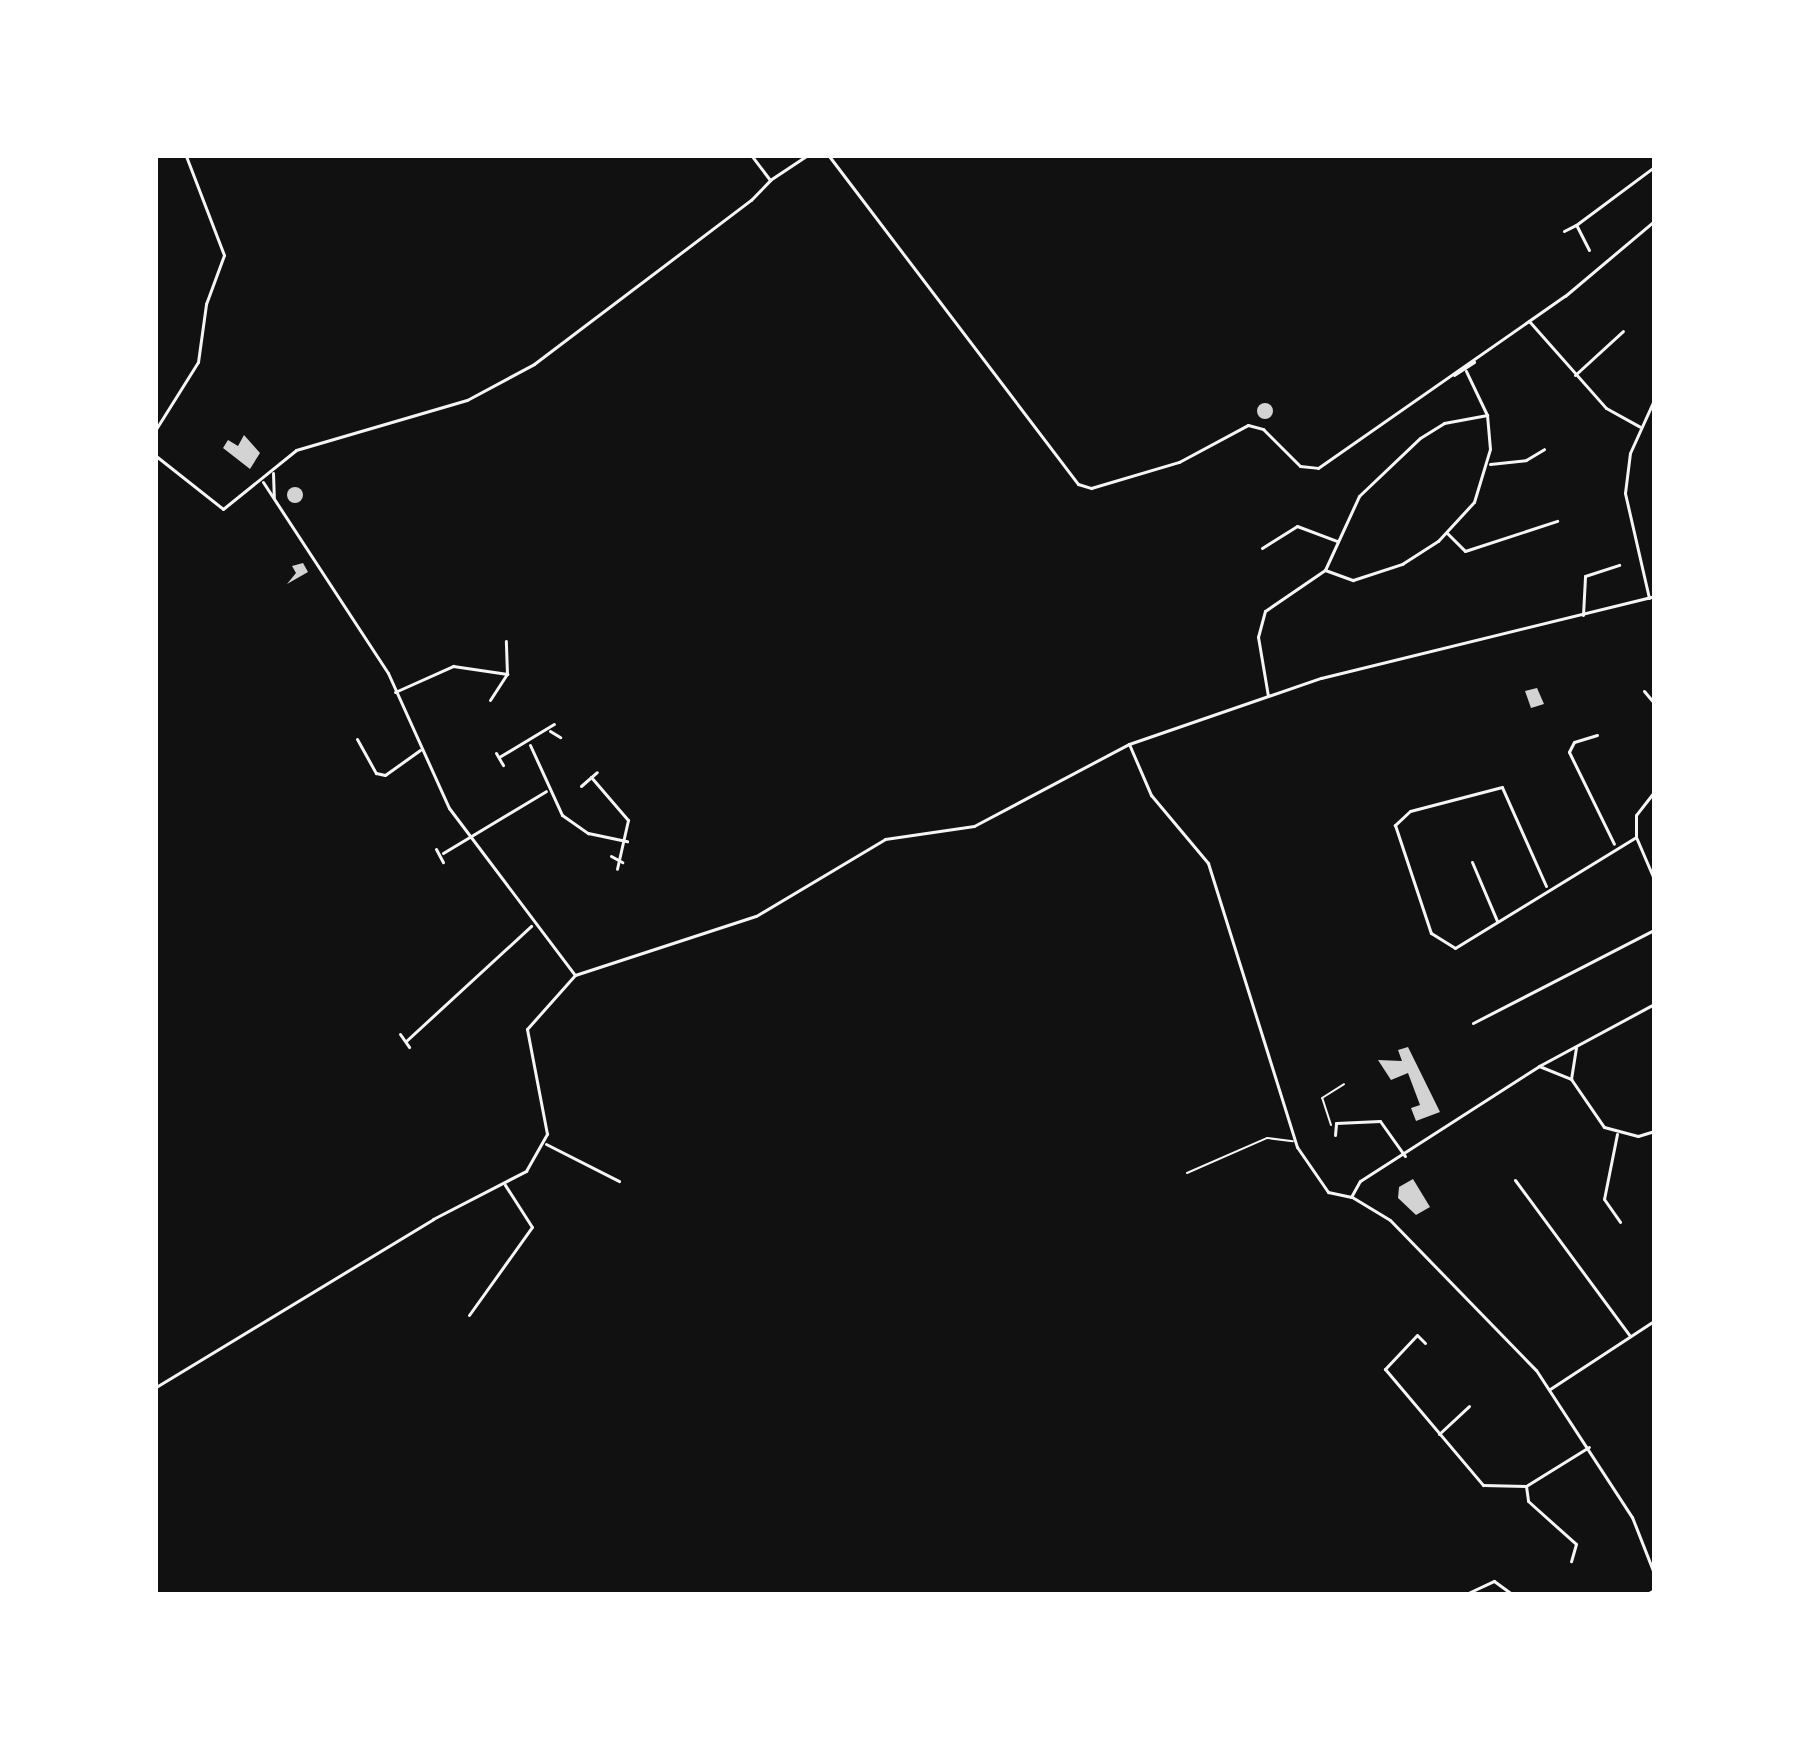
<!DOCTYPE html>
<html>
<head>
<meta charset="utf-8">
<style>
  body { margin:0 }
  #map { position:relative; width:1810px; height:1750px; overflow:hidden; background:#111; font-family:"Noto Serif",serif }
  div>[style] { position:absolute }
  .building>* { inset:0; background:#d3d3d3 }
  .round { border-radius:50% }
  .service>* { height:2px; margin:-1px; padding:0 1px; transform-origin:1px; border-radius:1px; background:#f5f5f5 }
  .minor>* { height:3px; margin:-1.5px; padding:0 1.5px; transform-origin:1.5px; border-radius:1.5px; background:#f5f5f5 }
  span { translate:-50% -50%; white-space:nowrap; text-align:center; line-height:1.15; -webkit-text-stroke:8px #fff; paint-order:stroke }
  .frame { position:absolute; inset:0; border:158px solid #fff; pointer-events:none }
</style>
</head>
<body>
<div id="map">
  <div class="building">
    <div class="round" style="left:1257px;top:403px;width:16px;height:16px"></div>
    <div style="clip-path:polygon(244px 435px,260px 453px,250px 469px,223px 448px,228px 440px,238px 446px)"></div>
    <div class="round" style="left:287px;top:487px;width:16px;height:16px"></div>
    <div style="clip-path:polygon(303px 563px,308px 572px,287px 584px,296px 573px,292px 566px)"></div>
    <div style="clip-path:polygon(1537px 688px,1544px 704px,1531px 708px,1525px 691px)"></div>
    <div style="clip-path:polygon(1408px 1047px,1440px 1112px,1416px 1121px,1411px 1108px,1420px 1105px,1408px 1073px,1391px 1080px,1378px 1060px,1402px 1061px,1398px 1050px)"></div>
    <div style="clip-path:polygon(1413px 1179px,1430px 1207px,1416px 1215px,1398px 1198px,1399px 1187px)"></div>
  </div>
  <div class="service">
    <div style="left:1331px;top:1125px;width:28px;rotate:-108deg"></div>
    <div style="left:1322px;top:1098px;width:26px;rotate:-32deg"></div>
    <div style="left:1187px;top:1173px;width:87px;rotate:-23.6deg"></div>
    <div style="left:1267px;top:1138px;width:26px;rotate:7deg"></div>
  </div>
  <div class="minor">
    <div style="left:829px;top:156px;width:412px;rotate:52.8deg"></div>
    <div style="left:1078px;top:484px;width:14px;rotate:17deg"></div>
    <div style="left:1091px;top:488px;width:92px;rotate:-16.5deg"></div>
    <div style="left:1179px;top:462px;width:78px;rotate:-28.2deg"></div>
    <div style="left:1248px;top:425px;width:16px;rotate:15deg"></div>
    <div style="left:1263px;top:429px;width:52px;rotate:45deg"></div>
    <div style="left:1300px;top:466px;width:18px;rotate:6deg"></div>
    <div style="left:1318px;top:468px;width:301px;rotate:-34.9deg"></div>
    <div style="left:1565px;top:296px;width:116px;rotate:-40.1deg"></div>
    <div style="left:770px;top:180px;width:43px;rotate:-33.7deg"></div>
    <div style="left:1564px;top:231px;width:13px;rotate:-27deg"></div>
    <div style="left:1589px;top:250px;width:28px;rotate:-117deg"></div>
    <div style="left:1576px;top:225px;width:97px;rotate:-36.6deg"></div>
    <div style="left:1529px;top:321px;width:116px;rotate:48.5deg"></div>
    <div style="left:1606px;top:408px;width:38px;rotate:29deg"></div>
    <div style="left:1454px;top:375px;width:24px;rotate:-33deg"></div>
    <div style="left:1575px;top:375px;width:65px;rotate:-42.5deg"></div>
    <div style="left:156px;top:429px;width:79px;rotate:-57.9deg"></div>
    <div style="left:198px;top:362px;width:59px;rotate:-82.1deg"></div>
    <div style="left:206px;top:304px;width:52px;rotate:-69.8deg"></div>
    <div style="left:224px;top:255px;width:106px;rotate:-111deg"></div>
    <div style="left:156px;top:456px;width:85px;rotate:38.3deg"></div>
    <div style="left:223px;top:509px;width:94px;rotate:-38.9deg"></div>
    <div style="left:296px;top:450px;width:178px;rotate:-16.3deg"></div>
    <div style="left:467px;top:400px;width:76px;rotate:-28.2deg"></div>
    <div style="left:534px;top:364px;width:272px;rotate:-37.1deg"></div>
    <div style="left:751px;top:200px;width:28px;rotate:-46deg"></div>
    <div style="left:770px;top:180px;width:30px;rotate:-127deg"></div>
    <div style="left:1490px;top:464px;width:36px;rotate:-6deg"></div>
    <div style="left:1526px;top:460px;width:21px;rotate:-31deg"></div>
    <div style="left:273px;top:473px;width:24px;rotate:88deg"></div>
    <div style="left:263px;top:482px;width:228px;rotate:56.8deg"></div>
    <div style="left:388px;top:673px;width:148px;rotate:65.7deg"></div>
    <div style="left:449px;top:808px;width:209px;rotate:53deg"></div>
    <div style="left:1447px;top:533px;width:25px;rotate:45deg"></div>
    <div style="left:1465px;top:551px;width:97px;rotate:-18.1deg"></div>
    <div style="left:1262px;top:548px;width:41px;rotate:-32.2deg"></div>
    <div style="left:1297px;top:526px;width:43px;rotate:20.6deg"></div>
    <div style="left:1325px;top:570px;width:30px;rotate:20deg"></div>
    <div style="left:1353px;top:580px;width:52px;rotate:-18.1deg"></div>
    <div style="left:1402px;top:564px;width:43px;rotate:-32.6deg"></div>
    <div style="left:1438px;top:541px;width:53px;rotate:-47.3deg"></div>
    <div style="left:1474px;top:502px;width:55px;rotate:-73.2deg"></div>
    <div style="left:1490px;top:449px;width:34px;rotate:-95deg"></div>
    <div style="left:1487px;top:415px;width:49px;rotate:-115.5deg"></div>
    <div style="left:1649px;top:598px;width:108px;rotate:-102.9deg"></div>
    <div style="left:1625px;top:493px;width:40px;rotate:-82.9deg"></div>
    <div style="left:1630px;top:453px;width:58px;rotate:-65.6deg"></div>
    <div style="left:1583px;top:615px;width:39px;rotate:-87deg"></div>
    <div style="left:1585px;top:576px;width:36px;rotate:-18deg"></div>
    <div style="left:1644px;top:691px;width:16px;rotate:50deg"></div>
    <div style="left:395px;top:692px;width:64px;rotate:-24.1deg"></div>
    <div style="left:453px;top:666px;width:55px;rotate:8.4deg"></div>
    <div style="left:1268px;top:696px;width:60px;rotate:-99.6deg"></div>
    <div style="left:1258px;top:637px;width:27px;rotate:-75deg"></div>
    <div style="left:1265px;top:611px;width:73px;rotate:-34.3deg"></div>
    <div style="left:1325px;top:570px;width:81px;rotate:-65.3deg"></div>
    <div style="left:1359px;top:496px;width:84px;rotate:-43.6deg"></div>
    <div style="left:1420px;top:438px;width:28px;rotate:-32deg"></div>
    <div style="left:1444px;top:423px;width:44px;rotate:-10.5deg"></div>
    <div style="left:490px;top:700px;width:31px;rotate:-57deg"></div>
    <div style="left:507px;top:674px;width:33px;rotate:-92deg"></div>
    <div style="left:550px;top:731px;width:12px;rotate:31deg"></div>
    <div style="left:1597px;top:735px;width:24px;rotate:163deg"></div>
    <div style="left:1574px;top:742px;width:11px;rotate:117deg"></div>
    <div style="left:1569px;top:752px;width:102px;rotate:63.9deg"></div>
    <div style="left:357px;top:739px;width:39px;rotate:61deg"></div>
    <div style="left:376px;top:773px;width:9px;rotate:13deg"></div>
    <div style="left:385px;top:775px;width:43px;rotate:-35.5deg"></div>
    <div style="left:1129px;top:744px;width:56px;rotate:66.7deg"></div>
    <div style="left:1151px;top:795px;width:89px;rotate:50deg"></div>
    <div style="left:1208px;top:863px;width:298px;rotate:72.6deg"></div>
    <div style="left:1297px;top:1147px;width:55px;rotate:55.4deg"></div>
    <div style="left:1328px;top:1192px;width:24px;rotate:12deg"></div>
    <div style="left:530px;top:745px;width:77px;rotate:65.4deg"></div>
    <div style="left:562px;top:815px;width:32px;rotate:35deg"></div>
    <div style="left:588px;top:833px;width:40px;rotate:12deg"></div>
    <div style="left:496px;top:753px;width:14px;rotate:60deg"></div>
    <div style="left:499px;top:757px;width:64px;rotate:-31deg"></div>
    <div style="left:591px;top:777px;width:57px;rotate:49.3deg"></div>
    <div style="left:628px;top:820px;width:50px;rotate:102.7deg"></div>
    <div style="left:581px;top:786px;width:21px;rotate:-41deg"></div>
    <div style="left:1654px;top:792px;width:29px;rotate:128deg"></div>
    <div style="left:1636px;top:815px;width:22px;rotate:90deg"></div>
    <div style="left:1636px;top:837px;width:46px;rotate:66.8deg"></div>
    <div style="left:436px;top:849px;width:15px;rotate:62deg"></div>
    <div style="left:443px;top:853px;width:120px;rotate:-31deg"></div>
    <div style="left:611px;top:856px;width:13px;rotate:29deg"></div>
    <div style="left:1472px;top:862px;width:64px;rotate:67deg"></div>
    <div style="left:1546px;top:886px;width:108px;rotate:-114deg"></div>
    <div style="left:1502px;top:787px;width:95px;rotate:165.4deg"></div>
    <div style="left:1410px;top:811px;width:21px;rotate:137deg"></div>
    <div style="left:1395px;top:825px;width:114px;rotate:71.6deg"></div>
    <div style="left:1431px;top:933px;width:28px;rotate:32deg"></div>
    <div style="left:1455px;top:948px;width:212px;rotate:-31.5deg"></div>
    <div style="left:575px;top:975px;width:190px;rotate:-18.1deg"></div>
    <div style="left:756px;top:916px;width:150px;rotate:-30.8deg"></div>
    <div style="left:885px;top:839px;width:90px;rotate:-8.3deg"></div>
    <div style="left:974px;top:826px;width:175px;rotate:-27.9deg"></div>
    <div style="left:1129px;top:744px;width:203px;rotate:-19deg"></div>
    <div style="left:1321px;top:678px;width:343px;rotate:-13.8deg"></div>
    <div style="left:1473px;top:1023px;width:203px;rotate:-27.2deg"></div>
    <div style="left:400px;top:1034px;width:16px;rotate:55deg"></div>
    <div style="left:406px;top:1041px;width:170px;rotate:-42.6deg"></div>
    <div style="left:1539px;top:1066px;width:35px;rotate:22deg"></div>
    <div style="left:1571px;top:1079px;width:32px;rotate:-81deg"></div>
    <div style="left:1571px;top:1079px;width:58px;rotate:55.5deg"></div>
    <div style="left:1604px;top:1127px;width:35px;rotate:15deg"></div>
    <div style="left:1638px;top:1136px;width:17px;rotate:-17deg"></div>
    <div style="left:1617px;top:1134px;width:66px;rotate:101.3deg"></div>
    <div style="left:1604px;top:1199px;width:28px;rotate:55deg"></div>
    <div style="left:1335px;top:1135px;width:12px;rotate:-85deg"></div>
    <div style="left:1336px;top:1123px;width:44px;rotate:-2.6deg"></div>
    <div style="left:1380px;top:1121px;width:43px;rotate:54.5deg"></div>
    <div style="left:546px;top:1144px;width:82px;rotate:26.9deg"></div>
    <div style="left:1515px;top:1180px;width:194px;rotate:53.6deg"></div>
    <div style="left:1351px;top:1197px;width:18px;rotate:-61deg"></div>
    <div style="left:1360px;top:1181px;width:213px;rotate:-32.7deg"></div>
    <div style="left:1539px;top:1066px;width:131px;rotate:-28.3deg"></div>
    <div style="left:1352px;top:1197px;width:44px;rotate:31.2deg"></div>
    <div style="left:1390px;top:1220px;width:209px;rotate:45.8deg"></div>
    <div style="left:1536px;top:1370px;width:176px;rotate:56.9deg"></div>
    <div style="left:1632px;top:1517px;width:60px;rotate:68.6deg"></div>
    <div style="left:469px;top:1315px;width:108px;rotate:-54.4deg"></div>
    <div style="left:532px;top:1227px;width:50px;rotate:-122.7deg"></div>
    <div style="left:1425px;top:1343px;width:11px;rotate:-135deg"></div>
    <div style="left:1417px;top:1335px;width:47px;rotate:133.3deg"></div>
    <div style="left:1385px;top:1369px;width:152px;rotate:49.8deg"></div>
    <div style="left:1483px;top:1485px;width:43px;rotate:1.3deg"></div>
    <div style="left:1526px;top:1486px;width:74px;rotate:-31.8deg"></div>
    <div style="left:156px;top:1387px;width:324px;rotate:-31.2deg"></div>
    <div style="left:433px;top:1219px;width:105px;rotate:-27.3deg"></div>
    <div style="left:526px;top:1171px;width:43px;rotate:-60.4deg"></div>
    <div style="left:547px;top:1134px;width:107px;rotate:-100.8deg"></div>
    <div style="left:527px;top:1029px;width:72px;rotate:-48.4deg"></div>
    <div style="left:1550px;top:1389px;width:124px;rotate:-33.2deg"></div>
    <div style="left:1439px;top:1434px;width:41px;rotate:-43deg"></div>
    <div style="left:1526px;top:1486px;width:15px;rotate:82deg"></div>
    <div style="left:1528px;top:1501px;width:64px;rotate:41.9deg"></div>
    <div style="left:1576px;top:1544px;width:18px;rotate:106deg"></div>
    <div style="left:1466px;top:1594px;width:31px;rotate:-25deg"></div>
    <div style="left:1494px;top:1581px;width:22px;rotate:36deg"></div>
    <div style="left:1647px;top:1594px;width:8px;rotate:-30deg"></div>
  </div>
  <div class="frame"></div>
</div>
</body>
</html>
